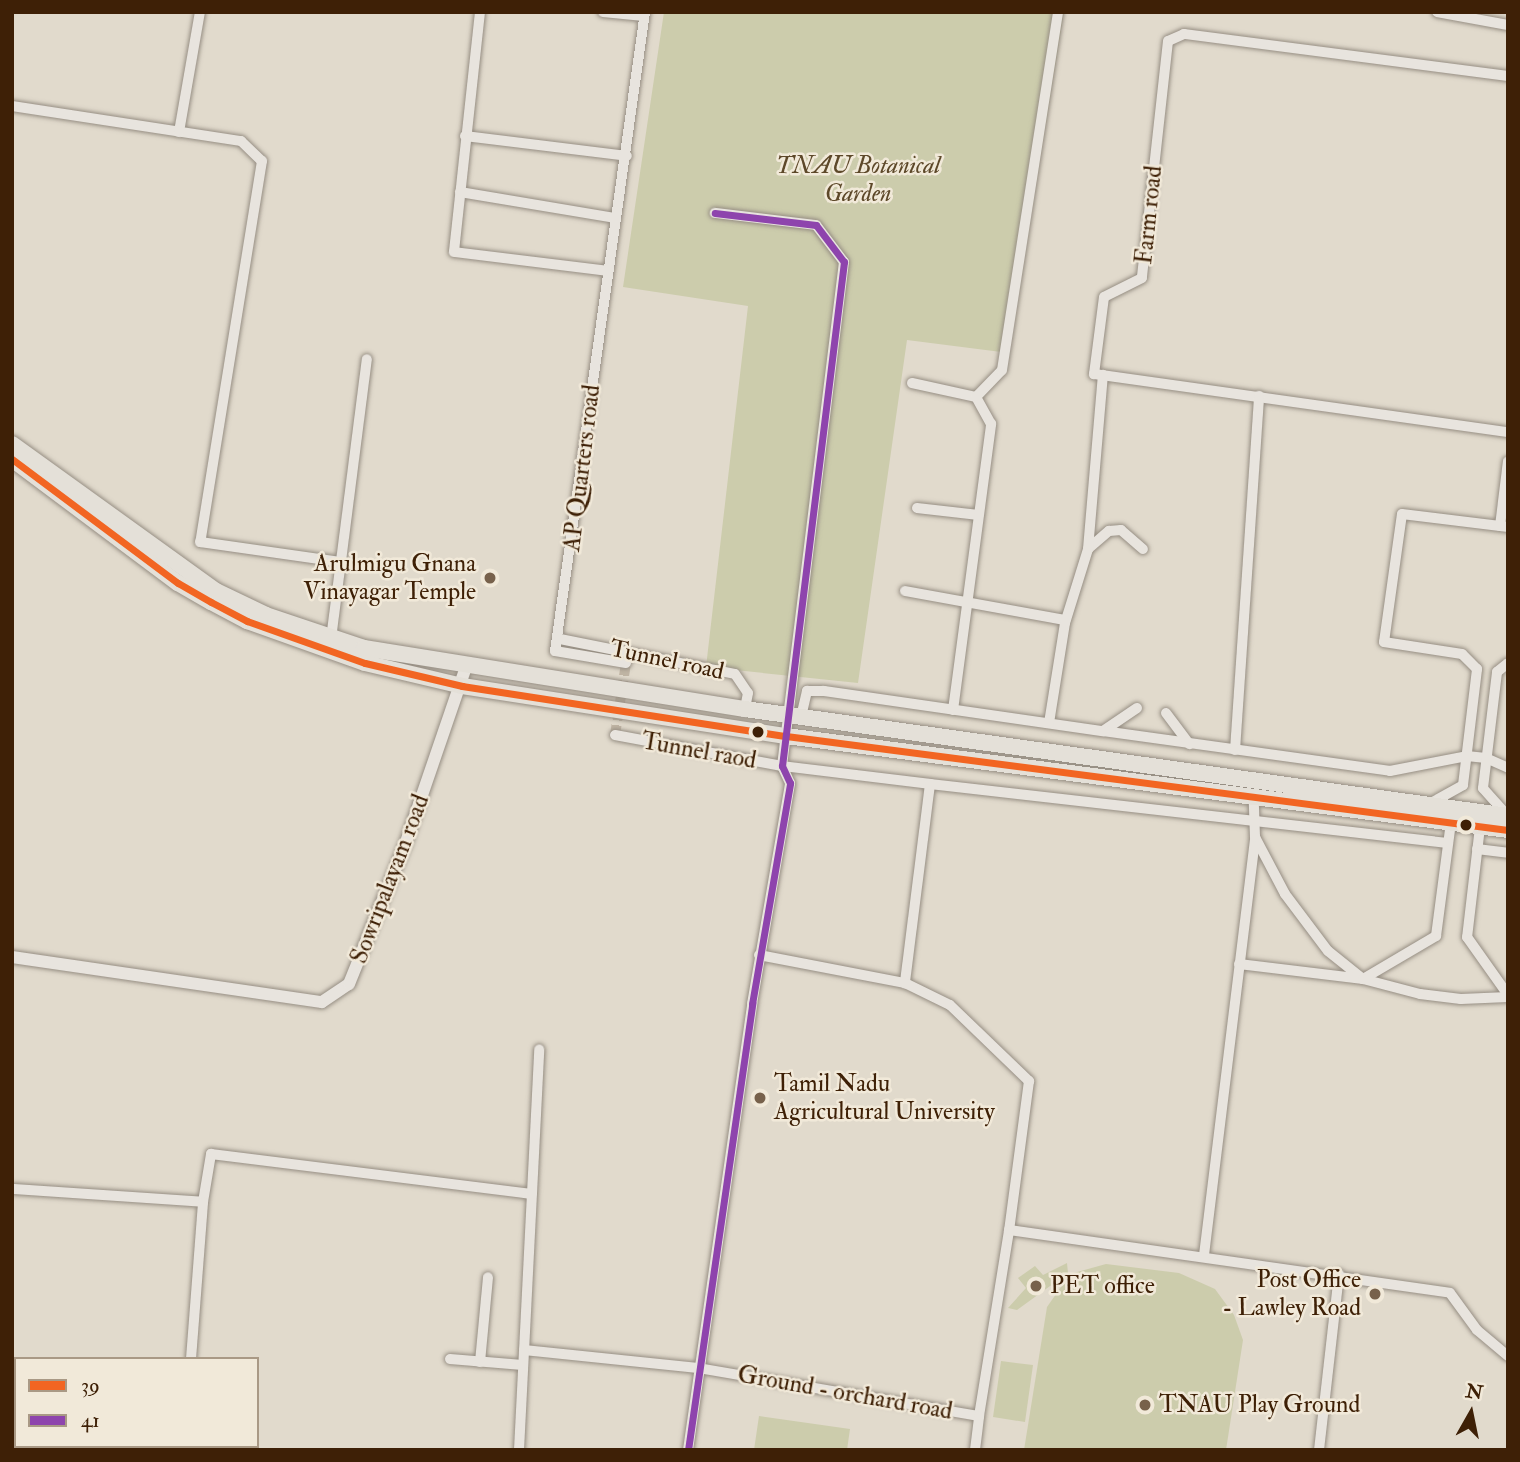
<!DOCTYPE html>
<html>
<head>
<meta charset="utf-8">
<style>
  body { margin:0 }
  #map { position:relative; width:1520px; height:1462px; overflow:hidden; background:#e1dacc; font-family:"IM FELL Double Pica",serif }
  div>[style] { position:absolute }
  .green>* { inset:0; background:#ccccac }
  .minor-tunnel>* { height:10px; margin-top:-5px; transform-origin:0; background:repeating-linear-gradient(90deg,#c0b5a4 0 10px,transparent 0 15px) }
  .roads { filter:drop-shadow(0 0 2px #968e83) drop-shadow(0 0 2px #968e83) }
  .minor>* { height:10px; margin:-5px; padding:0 5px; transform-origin:5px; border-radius:5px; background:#e8e4de }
  .tertiary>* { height:12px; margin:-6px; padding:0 6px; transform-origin:6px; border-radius:6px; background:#e8e4de }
  .primary>* { height:16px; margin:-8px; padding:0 8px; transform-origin:8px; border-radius:8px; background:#e4e0d8 }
  .bus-1>* { height:7px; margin:-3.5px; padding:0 3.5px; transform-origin:3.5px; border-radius:3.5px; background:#f26522 }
  .bus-2>* { height:7px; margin:-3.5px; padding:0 3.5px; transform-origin:3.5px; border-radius:3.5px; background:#8e44ad }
  .dots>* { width:19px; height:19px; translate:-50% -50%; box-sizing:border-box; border:4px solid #f1e9d9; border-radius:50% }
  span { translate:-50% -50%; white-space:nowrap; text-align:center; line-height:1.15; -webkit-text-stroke:5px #f1e9d9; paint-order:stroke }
  .park-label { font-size:24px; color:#5d4829; font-style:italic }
  .street-label { font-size:24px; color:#3e2006 }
  .poi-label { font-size:24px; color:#3e2006 }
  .right { translate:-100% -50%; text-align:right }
  .left { translate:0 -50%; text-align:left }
  .frame { position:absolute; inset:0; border:14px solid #3e2006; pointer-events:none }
  .legend { position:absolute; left:14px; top:1357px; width:245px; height:91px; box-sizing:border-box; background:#f1e9d9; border:2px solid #a99985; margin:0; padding:9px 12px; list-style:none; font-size:21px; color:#3e2006 }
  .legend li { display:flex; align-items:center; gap:14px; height:35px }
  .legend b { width:35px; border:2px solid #a99985 }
  .north { position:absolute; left:1436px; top:1378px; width:70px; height:70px; -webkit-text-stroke:5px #f1e9d9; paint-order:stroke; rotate:9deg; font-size:19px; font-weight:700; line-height:28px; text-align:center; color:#3e2006 }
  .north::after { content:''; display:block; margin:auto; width:24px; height:32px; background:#3e2006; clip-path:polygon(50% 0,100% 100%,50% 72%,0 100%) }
</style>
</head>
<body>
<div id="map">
  <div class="green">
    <div style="clip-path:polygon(664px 12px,1064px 12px,1009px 353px,907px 340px,858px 683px,706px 667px,748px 306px,623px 287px)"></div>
    <div style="clip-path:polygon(1067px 1263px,1068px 1273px,1017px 1310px,1008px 1308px,1026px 1288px,1018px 1278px,1035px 1266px,1043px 1275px)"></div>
    <div style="clip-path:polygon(1106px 1264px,1179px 1273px,1215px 1289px,1234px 1315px,1243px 1340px,1226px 1450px,1024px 1450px,1047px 1307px,1070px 1274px)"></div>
    <div style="clip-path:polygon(1001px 1361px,1033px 1365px,1025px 1422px,993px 1417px)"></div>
    <div style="clip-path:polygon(759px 1416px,850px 1429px,847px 1450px,754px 1450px)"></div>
  </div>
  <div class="minor-tunnel">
    <div style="left:615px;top:735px;width:73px;rotate:-81.3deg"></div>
  </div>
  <div class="roads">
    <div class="minor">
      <div style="left:480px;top:12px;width:241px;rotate:96.2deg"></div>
      <div style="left:454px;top:252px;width:155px;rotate:7deg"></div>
      <div style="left:603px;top:12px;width:41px;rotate:5.6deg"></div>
      <div style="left:1437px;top:12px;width:72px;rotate:10.4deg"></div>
      <div style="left:1508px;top:76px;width:327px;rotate:-172.6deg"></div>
      <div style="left:1184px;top:34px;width:17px;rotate:156deg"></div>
      <div style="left:1168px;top:41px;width:238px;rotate:96.3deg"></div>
      <div style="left:1142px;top:278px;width:42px;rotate:153.4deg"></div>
      <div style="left:1104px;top:297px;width:78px;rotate:97.4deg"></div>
      <div style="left:1094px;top:374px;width:418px;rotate:8deg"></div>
      <div style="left:12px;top:106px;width:232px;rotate:8.7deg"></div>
      <div style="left:241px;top:141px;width:29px;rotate:44deg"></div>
      <div style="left:262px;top:161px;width:386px;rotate:99.2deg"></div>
      <div style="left:200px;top:542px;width:142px;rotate:8.1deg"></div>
      <div style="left:179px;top:132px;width:122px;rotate:-80.1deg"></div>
      <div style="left:465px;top:136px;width:163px;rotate:7deg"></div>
      <div style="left:460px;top:192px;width:158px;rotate:9.5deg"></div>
      <div style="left:912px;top:383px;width:66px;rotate:12.3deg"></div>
      <div style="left:917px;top:508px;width:62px;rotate:6.4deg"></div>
      <div style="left:1500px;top:526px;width:65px;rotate:-83deg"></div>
      <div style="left:1088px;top:549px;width:28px;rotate:-41deg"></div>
      <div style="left:1109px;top:531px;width:12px;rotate:-5deg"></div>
      <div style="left:1121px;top:530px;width:29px;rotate:41deg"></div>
      <div style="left:905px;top:591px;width:163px;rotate:10.3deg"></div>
      <div style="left:331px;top:639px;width:282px;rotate:-82.7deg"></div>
      <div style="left:560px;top:639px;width:178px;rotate:11.3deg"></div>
      <div style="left:735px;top:674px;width:23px;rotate:56deg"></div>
      <div style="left:748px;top:693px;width:16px;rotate:101deg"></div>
      <div style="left:626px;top:663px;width:72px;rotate:-170.4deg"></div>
      <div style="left:555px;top:651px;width:645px;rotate:-81.98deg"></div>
      <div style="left:1137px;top:708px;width:41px;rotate:145.9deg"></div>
      <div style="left:1103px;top:731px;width:290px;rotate:7.9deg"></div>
      <div style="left:1390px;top:771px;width:78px;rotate:-11deg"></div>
      <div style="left:1467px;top:756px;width:19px;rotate:6deg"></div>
      <div style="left:1486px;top:758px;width:24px;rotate:24deg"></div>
      <div style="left:953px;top:710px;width:289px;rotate:-82.4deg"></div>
      <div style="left:991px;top:424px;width:31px;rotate:-119deg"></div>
      <div style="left:976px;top:397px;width:37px;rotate:-46deg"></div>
      <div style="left:1002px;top:370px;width:362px;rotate:-81.1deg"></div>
      <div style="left:1166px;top:713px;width:39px;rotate:53deg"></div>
      <div style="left:801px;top:717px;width:27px;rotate:-77deg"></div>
      <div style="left:807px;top:691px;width:17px"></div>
      <div style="left:824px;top:691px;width:282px;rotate:8.2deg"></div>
      <div style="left:1049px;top:723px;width:101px;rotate:-80.9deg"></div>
      <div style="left:1065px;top:623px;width:77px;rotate:-72.7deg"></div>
      <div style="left:1088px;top:549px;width:175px;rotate:-85.1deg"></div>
      <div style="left:615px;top:735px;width:170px;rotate:10.5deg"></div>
      <div style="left:782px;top:766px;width:149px;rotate:6.9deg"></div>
      <div style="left:930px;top:784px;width:201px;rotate:97.2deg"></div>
      <div style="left:1235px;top:750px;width:355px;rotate:-86.1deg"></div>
      <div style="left:930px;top:784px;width:521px;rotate:6.5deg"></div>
      <div style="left:1429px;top:804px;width:39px;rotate:-29deg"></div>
      <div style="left:1463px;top:785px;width:117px;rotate:-83.1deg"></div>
      <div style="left:1477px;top:669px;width:21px;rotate:-135deg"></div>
      <div style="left:1462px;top:654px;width:79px;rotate:-171.3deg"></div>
      <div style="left:1384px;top:642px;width:129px;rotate:-82deg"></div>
      <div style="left:1402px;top:514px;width:107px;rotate:7deg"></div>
      <div style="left:1507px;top:815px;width:36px;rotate:-132deg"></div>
      <div style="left:1483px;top:788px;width:117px;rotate:-83.1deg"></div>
      <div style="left:1497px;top:672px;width:14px;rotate:-39deg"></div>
      <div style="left:1480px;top:827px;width:111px;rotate:96.7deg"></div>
      <div style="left:1467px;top:937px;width:71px;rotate:54.7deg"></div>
      <div style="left:1255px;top:837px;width:64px;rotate:62.2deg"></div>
      <div style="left:1285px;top:894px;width:71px;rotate:53deg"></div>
      <div style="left:1328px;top:951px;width:45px;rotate:38.7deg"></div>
      <div style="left:1363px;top:979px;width:85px;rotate:-30.5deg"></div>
      <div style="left:1436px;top:936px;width:115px;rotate:-82.5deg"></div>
      <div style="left:1477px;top:849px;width:31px;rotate:7deg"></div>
      <div style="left:759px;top:955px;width:149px;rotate:10.9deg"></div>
      <div style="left:905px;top:983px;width:50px;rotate:26.1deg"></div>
      <div style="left:950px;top:1005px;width:110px;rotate:43.9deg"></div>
      <div style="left:1029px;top:1081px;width:150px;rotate:97.6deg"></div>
      <div style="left:1009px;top:1230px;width:445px;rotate:8.1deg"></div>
      <div style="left:1450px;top:1293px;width:46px;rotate:53.9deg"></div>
      <div style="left:1477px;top:1330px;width:40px;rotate:40deg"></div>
      <div style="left:1239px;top:964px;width:125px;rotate:6.9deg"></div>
      <div style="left:1363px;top:979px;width:59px;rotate:14.7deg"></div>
      <div style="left:1420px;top:994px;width:41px;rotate:7deg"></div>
      <div style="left:1461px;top:999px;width:47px;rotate:-2.4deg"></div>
      <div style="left:14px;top:1189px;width:189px;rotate:3.9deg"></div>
      <div style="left:203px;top:1202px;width:49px;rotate:-80.5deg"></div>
      <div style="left:211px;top:1154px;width:323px;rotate:7.1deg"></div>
      <div style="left:1204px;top:1255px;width:421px;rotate:-83deg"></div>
      <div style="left:1255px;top:837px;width:38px;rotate:-92deg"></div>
      <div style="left:524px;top:1350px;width:175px;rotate:5.9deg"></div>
      <div style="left:698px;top:1368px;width:285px;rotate:9.7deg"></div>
      <div style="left:979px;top:1416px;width:188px;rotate:-80.8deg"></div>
      <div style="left:191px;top:1359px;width:157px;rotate:-85.6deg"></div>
      <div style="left:450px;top:1359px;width:73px;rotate:4.7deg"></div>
      <div style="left:480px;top:1362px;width:85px;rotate:-84.6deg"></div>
      <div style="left:12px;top:1412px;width:4px"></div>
      <div style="left:180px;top:1450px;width:4px;rotate:-76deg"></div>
      <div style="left:519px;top:1450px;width:401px;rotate:-87.1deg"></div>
      <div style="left:688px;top:1450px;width:451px;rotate:-81.8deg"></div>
      <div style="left:752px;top:1004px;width:224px;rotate:-80.2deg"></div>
      <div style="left:790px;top:783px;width:19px;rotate:-115deg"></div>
      <div style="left:782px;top:766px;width:508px;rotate:-82.99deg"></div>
      <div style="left:844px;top:262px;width:46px;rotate:-127.1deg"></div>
      <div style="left:816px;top:225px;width:102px;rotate:-173.2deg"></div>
      <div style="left:975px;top:1450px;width:34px;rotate:-83deg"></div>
      <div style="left:1319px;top:1450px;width:177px;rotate:-83.5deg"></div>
    </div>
    <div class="tertiary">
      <div style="left:12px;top:957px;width:313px;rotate:8.3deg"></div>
      <div style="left:322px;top:1002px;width:32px;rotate:-34deg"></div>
      <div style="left:349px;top:984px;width:150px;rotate:-68.1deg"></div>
      <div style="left:405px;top:845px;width:188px;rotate:-71.1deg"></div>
    </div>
    <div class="primary">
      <div style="left:12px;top:444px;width:251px;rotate:35.8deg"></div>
      <div style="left:216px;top:591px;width:55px;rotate:25.6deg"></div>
      <div style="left:266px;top:615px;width:103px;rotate:18.6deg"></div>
      <div style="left:364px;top:648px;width:386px;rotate:9.1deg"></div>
      <div style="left:745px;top:709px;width:770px;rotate:7.98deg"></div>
      <div style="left:12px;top:459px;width:207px;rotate:36.8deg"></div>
      <div style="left:178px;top:583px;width:38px;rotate:30deg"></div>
      <div style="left:211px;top:602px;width:41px;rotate:27.8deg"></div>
      <div style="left:247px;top:621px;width:125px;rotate:19.6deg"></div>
      <div style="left:365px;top:663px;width:100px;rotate:13.3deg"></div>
      <div style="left:462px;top:686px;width:328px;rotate:8.8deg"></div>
      <div style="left:786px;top:736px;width:728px;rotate:7.42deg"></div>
    </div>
  </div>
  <div class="bus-1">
    <div style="left:12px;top:459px;width:207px;rotate:36.8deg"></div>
    <div style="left:178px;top:583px;width:38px;rotate:30deg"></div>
    <div style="left:211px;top:602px;width:41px;rotate:27.8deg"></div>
    <div style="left:247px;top:621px;width:125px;rotate:19.6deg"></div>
    <div style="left:365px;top:663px;width:100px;rotate:13.3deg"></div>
    <div style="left:462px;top:686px;width:328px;rotate:8.8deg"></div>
    <div style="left:786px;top:736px;width:728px;rotate:7.42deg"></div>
  </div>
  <div class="bus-2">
    <div style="left:688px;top:1450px;width:451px;rotate:-81.8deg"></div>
    <div style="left:752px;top:1004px;width:224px;rotate:-80.2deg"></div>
    <div style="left:790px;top:783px;width:19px;rotate:-115deg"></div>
    <div style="left:782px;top:766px;width:508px;rotate:-82.99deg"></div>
    <div style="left:844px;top:262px;width:46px;rotate:-127.1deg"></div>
    <div style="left:816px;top:225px;width:102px;rotate:-173.2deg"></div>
  </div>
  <div class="dots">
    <div style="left:490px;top:578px;background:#77614b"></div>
    <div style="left:758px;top:732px;background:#3e2006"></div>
    <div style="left:1466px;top:825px;background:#3e2006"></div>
    <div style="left:760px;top:1098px;background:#77614b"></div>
    <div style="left:1036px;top:1286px;background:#77614b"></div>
    <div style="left:1375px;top:1294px;background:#77614b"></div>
    <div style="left:1145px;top:1405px;background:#77614b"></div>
  </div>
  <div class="park-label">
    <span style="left:858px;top:180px">TNAU Botanical<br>Garden</span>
  </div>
  <div class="street-label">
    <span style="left:1149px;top:215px;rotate:-84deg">Farm road</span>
    <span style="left:582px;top:468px;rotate:-83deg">AP Quarters road</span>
    <span style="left:667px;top:660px;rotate:12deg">Tunnel road</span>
    <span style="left:699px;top:751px;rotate:10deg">Tunnel raod</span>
    <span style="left:390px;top:879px;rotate:-69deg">Sowripalayam road</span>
    <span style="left:845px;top:1393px;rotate:10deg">Ground - orchard road</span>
  </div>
  <div class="poi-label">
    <span class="right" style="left:476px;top:578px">Arulmigu Gnana<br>Vinayagar Temple</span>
    <span class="left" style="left:774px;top:1098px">Tamil Nadu<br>Agricultural University</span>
    <span class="right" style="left:1361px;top:1294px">Post Office<br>- Lawley Road</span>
    <span class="left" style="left:1050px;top:1286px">PET office</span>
    <span class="left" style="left:1159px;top:1405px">TNAU Play Ground</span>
  </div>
  <div class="frame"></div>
  <ul class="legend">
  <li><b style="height:9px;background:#f26522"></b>39</li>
  <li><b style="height:9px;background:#8e44ad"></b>41</li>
  </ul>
  <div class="north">N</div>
</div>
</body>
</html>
